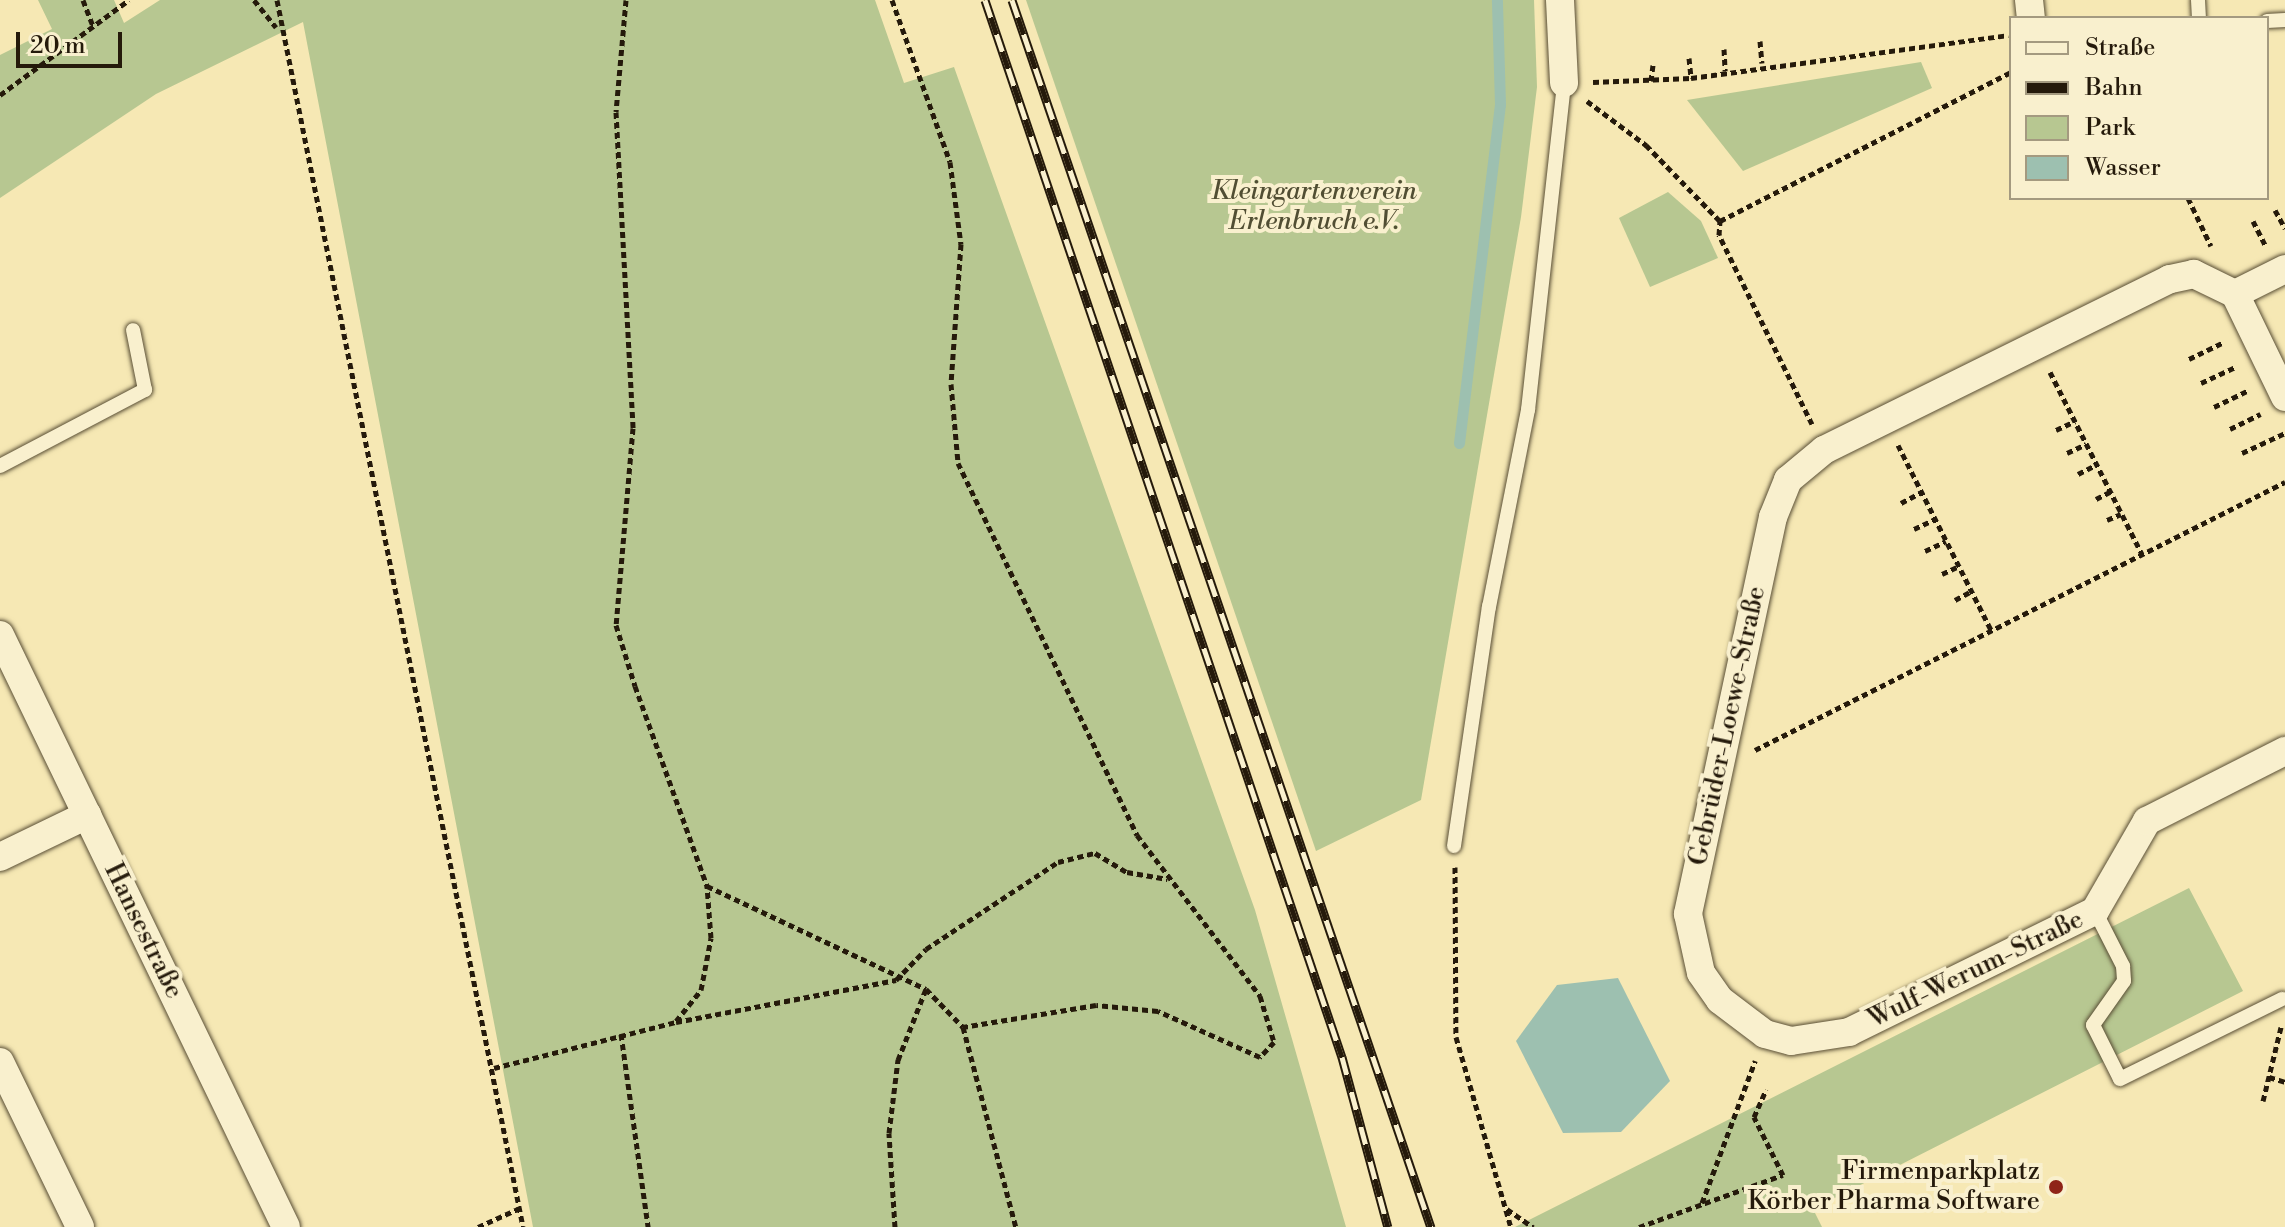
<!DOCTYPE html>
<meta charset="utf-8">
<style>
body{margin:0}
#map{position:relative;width:2285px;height:1227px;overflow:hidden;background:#f6e8b4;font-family:"Libre Bodoni",serif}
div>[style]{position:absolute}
.green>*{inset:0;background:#b7c791}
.water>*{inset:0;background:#9dc0b0}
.stream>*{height:11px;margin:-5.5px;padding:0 5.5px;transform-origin:5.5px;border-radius:5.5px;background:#9dc0b0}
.path>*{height:5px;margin-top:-2.5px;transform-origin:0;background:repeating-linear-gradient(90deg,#251a0b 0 6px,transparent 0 10px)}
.roads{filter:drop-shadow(0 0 2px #594e35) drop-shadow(0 0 2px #594e35)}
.lane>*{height:14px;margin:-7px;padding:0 7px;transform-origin:7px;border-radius:7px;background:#f9f0ce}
.street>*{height:28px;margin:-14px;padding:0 14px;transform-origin:14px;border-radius:14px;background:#f9f0ce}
.rail>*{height:9px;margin-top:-4.5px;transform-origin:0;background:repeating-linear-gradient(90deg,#f9f0ce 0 18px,#251a0b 0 36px);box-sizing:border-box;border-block:2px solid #251a0b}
.dots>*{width:22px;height:22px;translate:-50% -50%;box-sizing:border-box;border:4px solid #f9f0ce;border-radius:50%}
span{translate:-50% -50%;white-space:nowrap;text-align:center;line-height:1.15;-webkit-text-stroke:8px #f9f0ce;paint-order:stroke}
.park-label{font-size:26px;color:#514e33;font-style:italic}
.street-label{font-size:26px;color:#251a0b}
.poi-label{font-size:26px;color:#251a0b}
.right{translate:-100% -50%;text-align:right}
.legend{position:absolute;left:2009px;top:16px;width:260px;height:184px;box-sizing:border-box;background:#f9f0ce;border:2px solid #a49a80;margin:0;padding:10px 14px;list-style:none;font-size:24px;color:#251a0b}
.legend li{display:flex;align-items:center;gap:16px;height:40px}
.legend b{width:40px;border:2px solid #a49a80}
.scale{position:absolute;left:16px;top:32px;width:106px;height:36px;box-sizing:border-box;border:4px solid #251a0b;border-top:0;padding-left:10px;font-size:24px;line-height:28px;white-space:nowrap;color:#251a0b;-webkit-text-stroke:6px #f9f0ce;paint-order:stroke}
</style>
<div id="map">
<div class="green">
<div style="clip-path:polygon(38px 0,114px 0,124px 23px,160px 0,875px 0,904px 83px,954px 67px,1255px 910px,1346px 1227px,533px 1227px,303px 22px,156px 94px,0 198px,0 55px,52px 29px)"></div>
<div style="clip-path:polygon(1026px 0,1534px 0,1537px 87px,1521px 217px,1421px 800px,1316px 851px)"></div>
<div style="clip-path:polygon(1921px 62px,1932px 88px,1743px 171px,1687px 100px)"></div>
<div style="clip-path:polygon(1668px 192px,1701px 221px,1718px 258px,1650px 287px,1619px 218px)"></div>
<div style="clip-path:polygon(2189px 888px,2243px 991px,1813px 1209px,1822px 1227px,1515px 1227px)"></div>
</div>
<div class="water">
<div style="clip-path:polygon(1618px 978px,1670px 1081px,1621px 1132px,1563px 1133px,1516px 1041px,1557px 985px)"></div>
</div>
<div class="stream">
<div style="left:1459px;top:443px;width:341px;rotate:-83.1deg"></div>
<div style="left:1500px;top:104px;width:104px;rotate:-91.7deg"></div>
</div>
<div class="path">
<div style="left:83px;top:0;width:28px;rotate:69deg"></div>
<div style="left:254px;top:0;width:35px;rotate:51deg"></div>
<div style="left:277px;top:0;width:1251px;rotate:78.66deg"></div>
<div style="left:626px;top:0;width:112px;rotate:95.1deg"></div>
<div style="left:616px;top:112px;width:316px;rotate:86.9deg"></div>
<div style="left:633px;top:428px;width:198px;rotate:94.9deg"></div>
<div style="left:616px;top:625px;width:64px;rotate:72.7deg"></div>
<div style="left:635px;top:686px;width:213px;rotate:70.2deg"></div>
<div style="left:707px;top:886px;width:242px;rotate:25.2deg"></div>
<div style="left:926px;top:989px;width:53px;rotate:45.8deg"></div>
<div style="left:963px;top:1027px;width:207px;rotate:75.2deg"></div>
<div style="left:892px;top:0;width:172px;rotate:70.3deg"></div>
<div style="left:950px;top:162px;width:83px;rotate:82.4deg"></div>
<div style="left:961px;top:244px;width:140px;rotate:94.1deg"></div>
<div style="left:951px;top:384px;width:79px;rotate:84.9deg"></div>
<div style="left:958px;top:463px;width:413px;rotate:64.3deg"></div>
<div style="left:1137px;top:835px;width:203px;rotate:52.6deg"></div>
<div style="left:1260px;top:996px;width:48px;rotate:73.1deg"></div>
<div style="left:1274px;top:1042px;width:21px;rotate:133deg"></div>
<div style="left:1260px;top:1057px;width:112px;rotate:-155.7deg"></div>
<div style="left:1158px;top:1011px;width:62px;rotate:-174.5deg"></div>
<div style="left:1096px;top:1005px;width:135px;rotate:170.6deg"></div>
<div style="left:1760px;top:41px;width:22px;rotate:85deg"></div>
<div style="left:1724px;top:49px;width:22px;rotate:87deg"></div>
<div style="left:1689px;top:58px;width:20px;rotate:84deg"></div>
<div style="left:1651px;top:81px;width:16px;rotate:-83deg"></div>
<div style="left:1593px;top:82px;width:98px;rotate:-2.3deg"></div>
<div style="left:1691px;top:78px;width:320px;rotate:-7.7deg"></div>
<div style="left:0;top:95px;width:160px;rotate:-36.4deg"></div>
<div style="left:1587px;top:101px;width:74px;rotate:36.7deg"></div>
<div style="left:1646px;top:145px;width:106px;rotate:45.8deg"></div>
<div style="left:2188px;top:198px;width:53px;rotate:64.4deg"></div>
<div style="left:2275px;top:210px;width:21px;rotate:61deg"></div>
<div style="left:2253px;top:221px;width:27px;rotate:63deg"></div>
<div style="left:2189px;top:359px;width:39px;rotate:-26deg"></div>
<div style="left:2050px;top:372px;width:204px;rotate:63.2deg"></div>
<div style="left:2201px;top:383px;width:38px;rotate:-25deg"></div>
<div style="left:2214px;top:407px;width:39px;rotate:-26deg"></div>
<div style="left:1812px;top:424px;width:211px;rotate:-116.2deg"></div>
<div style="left:1719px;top:235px;width:14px;rotate:-86deg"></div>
<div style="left:1720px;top:221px;width:327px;rotate:-27.1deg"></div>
<div style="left:2230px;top:429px;width:34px;rotate:-26deg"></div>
<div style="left:2056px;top:430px;width:21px;rotate:-25deg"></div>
<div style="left:1898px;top:445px;width:207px;rotate:63.3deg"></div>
<div style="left:2067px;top:453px;width:21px;rotate:-25deg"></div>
<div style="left:2242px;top:453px;width:47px;rotate:-24.9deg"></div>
<div style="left:2078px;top:474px;width:20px;rotate:-27deg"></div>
<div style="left:2096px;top:499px;width:16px;rotate:-27deg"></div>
<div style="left:1901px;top:503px;width:24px;rotate:-28deg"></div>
<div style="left:2107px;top:520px;width:15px;rotate:-23deg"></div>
<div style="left:1914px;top:529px;width:23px;rotate:-25deg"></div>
<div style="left:1925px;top:551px;width:23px;rotate:-25deg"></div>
<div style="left:1942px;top:574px;width:19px;rotate:-25deg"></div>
<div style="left:1955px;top:600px;width:19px;rotate:-28deg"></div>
<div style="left:1755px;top:750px;width:594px;rotate:-26.82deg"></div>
<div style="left:1455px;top:867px;width:170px;rotate:89.7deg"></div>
<div style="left:1456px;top:1037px;width:198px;rotate:73.9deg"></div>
<div style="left:676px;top:1021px;width:40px;rotate:-51deg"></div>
<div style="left:701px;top:990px;width:53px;rotate:-79.1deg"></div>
<div style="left:711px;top:938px;width:52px;rotate:-94.4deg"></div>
<div style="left:621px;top:1034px;width:195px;rotate:82deg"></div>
<div style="left:494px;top:1068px;width:188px;rotate:-14.2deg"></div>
<div style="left:676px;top:1022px;width:224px;rotate:-10.8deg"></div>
<div style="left:896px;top:980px;width:43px;rotate:-45.9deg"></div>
<div style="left:926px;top:949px;width:158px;rotate:-33.4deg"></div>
<div style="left:1058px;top:862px;width:38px;rotate:-14deg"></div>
<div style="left:1095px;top:853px;width:37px;rotate:31deg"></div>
<div style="left:1127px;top:872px;width:41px;rotate:9.9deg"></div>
<div style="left:2269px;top:1077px;width:17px;rotate:17deg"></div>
<div style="left:2263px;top:1101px;width:76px;rotate:-76.3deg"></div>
<div style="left:1702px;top:1203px;width:152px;rotate:-69.5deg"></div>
<div style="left:1507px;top:1209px;width:32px;rotate:35deg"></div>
<div style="left:478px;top:1227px;width:46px;rotate:-24.3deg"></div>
<div style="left:895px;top:1227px;width:94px;rotate:-93.7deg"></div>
<div style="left:889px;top:1133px;width:74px;rotate:-83deg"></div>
<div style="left:898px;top:1060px;width:76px;rotate:-68.5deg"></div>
<div style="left:1639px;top:1227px;width:153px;rotate:-19.9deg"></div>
<div style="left:1783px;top:1175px;width:65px;rotate:-116.6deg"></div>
<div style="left:1754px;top:1117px;width:30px;rotate:-66deg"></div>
</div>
<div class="roads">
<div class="lane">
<div style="left:2198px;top:0;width:18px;rotate:87deg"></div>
<div style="left:2267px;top:21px;width:18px;rotate:-3deg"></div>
<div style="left:0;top:466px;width:164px;rotate:-27.7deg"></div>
<div style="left:145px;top:390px;width:61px;rotate:-101.3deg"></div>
<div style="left:1454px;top:846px;width:242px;rotate:-81.7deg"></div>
<div style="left:1489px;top:607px;width:201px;rotate:-78.8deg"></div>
<div style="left:1528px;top:410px;width:329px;rotate:-83.7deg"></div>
<div style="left:2095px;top:911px;width:62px;rotate:63deg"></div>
<div style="left:2123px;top:966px;width:15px;rotate:86deg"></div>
<div style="left:2124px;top:981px;width:54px;rotate:125.2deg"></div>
<div style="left:2093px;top:1025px;width:60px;rotate:63.4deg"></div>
<div style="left:2120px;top:1079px;width:181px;rotate:-26.3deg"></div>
</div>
<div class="street">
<div style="left:1560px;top:0;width:83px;rotate:87.2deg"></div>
<div style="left:2029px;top:0;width:18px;rotate:84deg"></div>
<div style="left:2235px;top:294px;width:56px;rotate:-26.6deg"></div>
<div style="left:2285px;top:397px;width:114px;rotate:-115.9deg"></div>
<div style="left:2235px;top:294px;width:46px;rotate:-154deg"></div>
<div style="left:2194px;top:274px;width:25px;rotate:168deg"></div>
<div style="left:2170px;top:279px;width:386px;rotate:153.7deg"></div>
<div style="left:1824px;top:450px;width:47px;rotate:140.2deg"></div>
<div style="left:1788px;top:480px;width:40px;rotate:112deg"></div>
<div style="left:1773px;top:517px;width:406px;rotate:102.1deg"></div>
<div style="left:1688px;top:914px;width:60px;rotate:77.6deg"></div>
<div style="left:1701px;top:973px;width:33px;rotate:55deg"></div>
<div style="left:1720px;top:1000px;width:56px;rotate:37.1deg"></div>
<div style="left:1765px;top:1034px;width:27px;rotate:15deg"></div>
<div style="left:1791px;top:1041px;width:59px;rotate:-8.8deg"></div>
<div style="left:1849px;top:1032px;width:274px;rotate:-26.2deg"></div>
<div style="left:2095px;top:911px;width:104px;rotate:-60deg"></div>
<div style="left:2147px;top:821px;width:155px;rotate:-26.9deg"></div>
<div style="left:0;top:635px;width:657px;rotate:64.21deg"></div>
<div style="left:0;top:857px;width:97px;rotate:-25.8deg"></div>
<div style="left:0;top:1062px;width:183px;rotate:64.1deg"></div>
</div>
</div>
<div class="rail">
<div style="left:985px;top:0;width:1116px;rotate:71.34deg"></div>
<div style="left:1342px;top:1057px;width:176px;rotate:74.9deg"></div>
<div style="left:1012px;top:0;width:1297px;rotate:71.15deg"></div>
</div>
<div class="dots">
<div style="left:2056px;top:1187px;background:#8f2418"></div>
</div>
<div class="park-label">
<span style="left:1314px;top:207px">Kleingartenverein<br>Erlenbruch e.V.</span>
</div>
<div class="street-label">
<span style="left:1728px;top:726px;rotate:-78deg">Gebrüder-Loewe-Straße</span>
<span style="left:143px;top:931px;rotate:64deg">Hansestraße</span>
<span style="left:1976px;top:970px;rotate:-26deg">Wulf-Werum-Straße</span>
</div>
<div class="poi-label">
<span class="right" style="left:2040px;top:1187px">Firmenparkplatz<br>Körber Pharma Software</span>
</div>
<ul class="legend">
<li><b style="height:10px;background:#f9f0ce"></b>Straße</li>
<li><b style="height:10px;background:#251a0b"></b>Bahn</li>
<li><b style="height:22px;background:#b7c791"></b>Park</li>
<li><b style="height:22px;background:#9dc0b0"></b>Wasser</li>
</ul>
<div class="scale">20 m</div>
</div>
